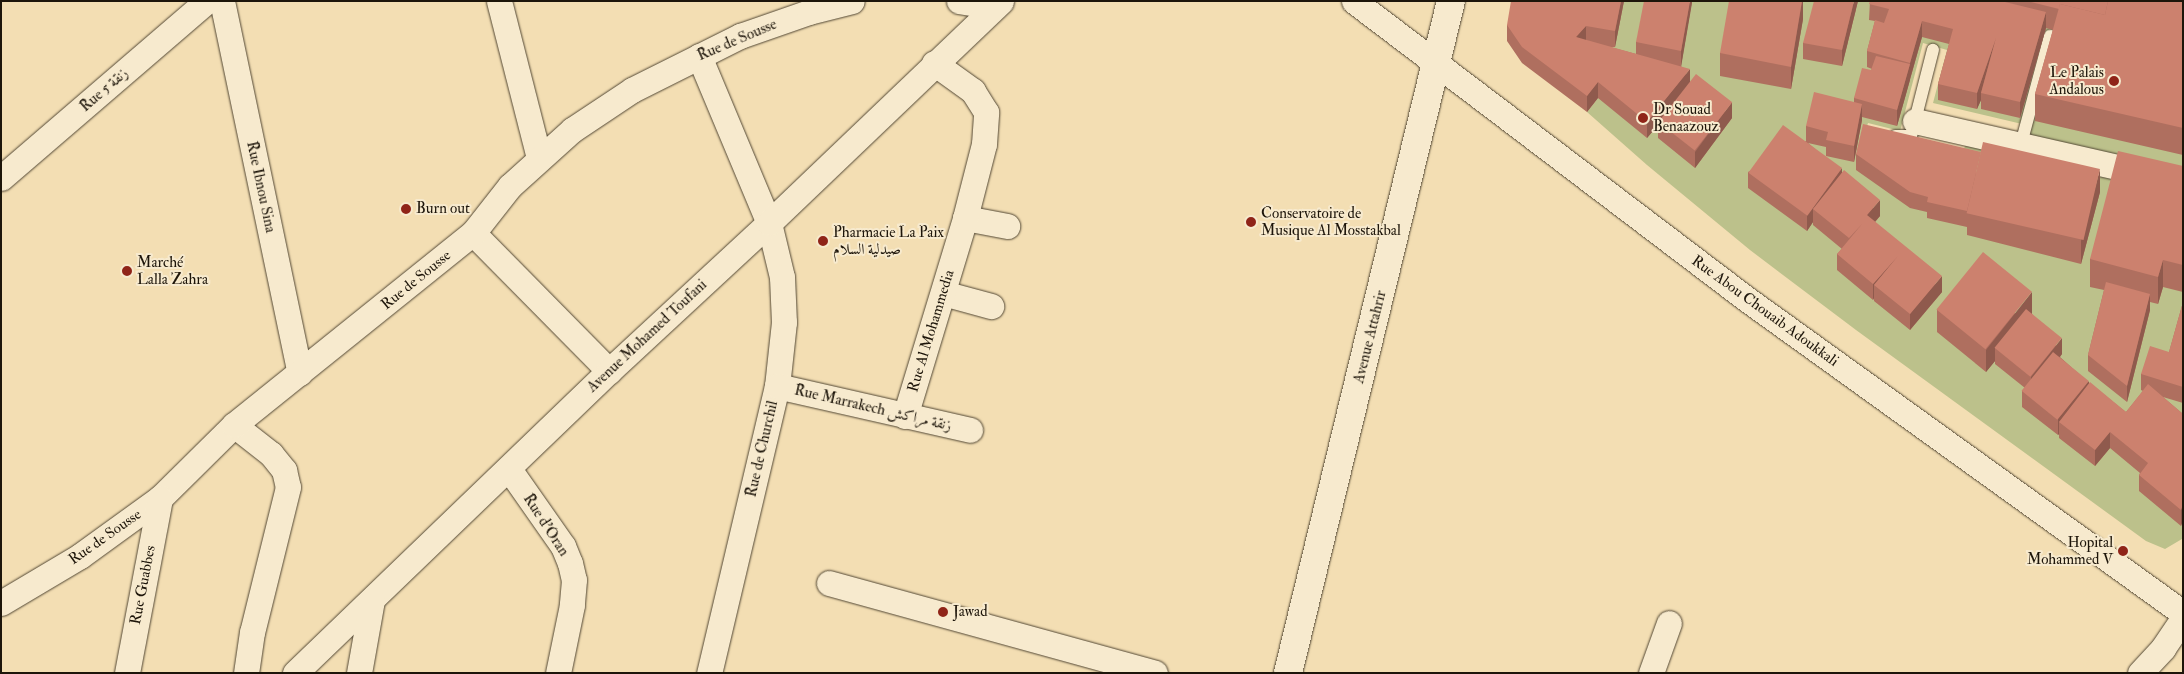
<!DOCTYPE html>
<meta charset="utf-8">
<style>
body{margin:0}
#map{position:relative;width:2184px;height:674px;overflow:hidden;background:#f3deb3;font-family:"IM FELL Double Pica",Amiri,serif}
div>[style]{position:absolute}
.green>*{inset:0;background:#bcc18b}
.roads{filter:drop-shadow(0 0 1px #524734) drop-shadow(0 0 1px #524734)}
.service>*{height:12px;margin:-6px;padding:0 6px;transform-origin:6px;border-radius:6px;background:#f7eace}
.minor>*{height:25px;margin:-12.5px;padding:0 12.5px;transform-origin:12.5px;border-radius:12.5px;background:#f7eace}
.tertiary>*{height:28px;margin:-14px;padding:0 14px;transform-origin:14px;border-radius:14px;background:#f7eace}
.wall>*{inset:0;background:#af6f5f}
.shaded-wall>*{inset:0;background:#8f5a4d}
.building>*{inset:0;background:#cc816e;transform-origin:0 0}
.dots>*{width:14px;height:14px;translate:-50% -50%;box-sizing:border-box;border:2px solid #f7eace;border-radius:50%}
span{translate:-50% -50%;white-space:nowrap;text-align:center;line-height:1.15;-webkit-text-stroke:4px #f7eace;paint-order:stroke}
.street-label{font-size:15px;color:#1d150a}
.poi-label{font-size:15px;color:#1d150a}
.right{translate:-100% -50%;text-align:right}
.left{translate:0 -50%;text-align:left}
.frame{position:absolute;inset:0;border:2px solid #1d150a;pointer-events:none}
</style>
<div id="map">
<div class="green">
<div style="clip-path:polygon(1561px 1px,2183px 1px,2183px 173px,2027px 136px,2022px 124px,1933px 103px,1947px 50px,1923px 43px,1900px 131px,1868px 123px,1864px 137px,1962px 160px,1966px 140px,2183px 189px,2182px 539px,2165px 549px,2146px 541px,1856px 330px,1750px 250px,1647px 165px,1587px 112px,1598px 98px)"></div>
</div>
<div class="roads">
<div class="service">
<div style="left:1895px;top:136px;width:16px"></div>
<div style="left:1911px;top:136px;width:89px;rotate:-75.7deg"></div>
<div style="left:2021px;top:144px;width:112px;rotate:-75deg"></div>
</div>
<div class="minor">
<div style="left:222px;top:1px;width:380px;rotate:78.2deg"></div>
<div style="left:499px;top:1px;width:162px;rotate:75.7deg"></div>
<div style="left:959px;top:1px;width:36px;rotate:9deg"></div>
<div style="left:1354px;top:1px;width:495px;rotate:37.2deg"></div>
<div style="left:1748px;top:300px;width:536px;rotate:35.74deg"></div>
<div style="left:699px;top:56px;width:181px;rotate:67.3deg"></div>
<div style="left:769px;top:223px;width:56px;rotate:76.5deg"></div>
<div style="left:782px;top:277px;width:45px;rotate:87.5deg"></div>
<div style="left:784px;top:322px;width:64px;rotate:96.2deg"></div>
<div style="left:777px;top:386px;width:295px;rotate:103.3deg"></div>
<div style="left:1915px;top:121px;width:275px;rotate:12.8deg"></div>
<div style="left:1px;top:178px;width:272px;rotate:-40.7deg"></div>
<div style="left:965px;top:218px;width:43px;rotate:10.8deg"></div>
<div style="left:473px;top:233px;width:194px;rotate:45.4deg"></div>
<div style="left:943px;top:293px;width:50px;rotate:15.2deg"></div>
<div style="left:777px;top:386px;width:198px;rotate:12.8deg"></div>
<div style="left:905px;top:416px;width:207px;rotate:-73.1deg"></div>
<div style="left:965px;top:218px;width:76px;rotate:-75.6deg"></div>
<div style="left:984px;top:144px;width:32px;rotate:-86deg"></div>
<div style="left:986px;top:112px;width:25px;rotate:-122deg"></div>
<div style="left:973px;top:91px;width:48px;rotate:-144.3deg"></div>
<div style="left:234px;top:425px;width:47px;rotate:38.1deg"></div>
<div style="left:271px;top:454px;width:21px;rotate:51deg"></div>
<div style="left:284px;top:470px;width:17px;rotate:77deg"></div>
<div style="left:288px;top:487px;width:149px;rotate:103.9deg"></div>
<div style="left:252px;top:632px;width:41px;rotate:98.3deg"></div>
<div style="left:509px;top:469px;width:94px;rotate:55deg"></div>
<div style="left:563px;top:546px;width:18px;rotate:68deg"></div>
<div style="left:570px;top:563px;width:17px;rotate:77deg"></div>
<div style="left:574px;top:580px;width:25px;rotate:95deg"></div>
<div style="left:572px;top:605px;width:69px;rotate:101.6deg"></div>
<div style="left:829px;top:583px;width:338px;rotate:15.4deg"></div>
<div style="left:1px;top:603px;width:92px;rotate:-30.7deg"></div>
<div style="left:80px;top:556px;width:99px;rotate:-35.9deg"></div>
<div style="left:160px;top:498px;width:104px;rotate:-44.6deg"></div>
<div style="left:234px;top:425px;width:307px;rotate:-38.8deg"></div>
<div style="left:473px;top:233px;width:60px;rotate:-51.8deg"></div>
<div style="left:510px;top:186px;width:84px;rotate:-42.1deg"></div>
<div style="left:572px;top:130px;width:72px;rotate:-33.7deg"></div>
<div style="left:632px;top:90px;width:121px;rotate:-26.6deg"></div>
<div style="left:740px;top:36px;width:73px;rotate:-19.2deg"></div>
<div style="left:809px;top:12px;width:44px;rotate:-14.3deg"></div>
<div style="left:127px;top:673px;width:178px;rotate:-79.3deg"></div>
<div style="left:295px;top:673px;width:436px;rotate:-43.9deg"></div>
<div style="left:609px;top:371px;width:218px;rotate:-42.8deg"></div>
<div style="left:769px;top:223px;width:321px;rotate:-43.7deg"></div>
<div style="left:359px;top:673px;width:74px;rotate:-79.9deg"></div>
<div style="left:1651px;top:673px;width:53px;rotate:-70.2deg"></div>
<div style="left:2140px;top:673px;width:34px;rotate:-47deg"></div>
<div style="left:2163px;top:648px;width:36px;rotate:-56deg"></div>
</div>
<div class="tertiary">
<div style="left:1288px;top:673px;width:691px;rotate:-76.37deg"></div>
</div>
</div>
<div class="wall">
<div style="clip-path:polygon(1624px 1px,1615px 47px,1610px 47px,1636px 54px,1636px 42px,1692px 1px,1681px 66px,1690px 82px,1732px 118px,1695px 168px,1658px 138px,1658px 125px,1647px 138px,1598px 98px,1587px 112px,1522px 63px,1507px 41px,1507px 25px)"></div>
<div style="clip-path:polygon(1803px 1px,1803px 19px,1791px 89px,1720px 76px,1720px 53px)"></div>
<div style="clip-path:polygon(1858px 1px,1842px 66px,1803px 59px,1803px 43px)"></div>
<div style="clip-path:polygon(1870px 1px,2183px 1px,2183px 155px,2035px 121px,2035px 94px,2053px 30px,2046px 28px,2020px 118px,1981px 109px,1981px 100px,1977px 109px,1938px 100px,1938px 84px,1949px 44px,1922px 37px,1897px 126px,1862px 117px,1862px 120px,1854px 162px,1826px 156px,1826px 147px,1808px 143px,1842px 172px,1880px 216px,1875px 222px,1942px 292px,1910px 330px,1874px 301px,1874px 298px,1873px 300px,1837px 270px,1837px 254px,1842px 249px,1813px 225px,1813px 222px,1807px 231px,1748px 188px,1748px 172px,1806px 141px,1806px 126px,1854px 102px,1854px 98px,1872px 69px,1867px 67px,1867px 51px,1875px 21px,1869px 20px)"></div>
<div style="clip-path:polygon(1856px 154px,2100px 192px,2081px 264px,1967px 235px,1967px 227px,1927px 218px,1927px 212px,1910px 208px,1856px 170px)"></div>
<div style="clip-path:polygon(2183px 166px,2183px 292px,2163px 287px,2158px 304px,2150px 302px,2150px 310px,2127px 402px,2088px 371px,2088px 355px,2104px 290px,2090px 287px,2090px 259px)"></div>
<div style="clip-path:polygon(2183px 302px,2183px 403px,2163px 397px,2183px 414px,2183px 520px,2181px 526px,2139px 491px,2139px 475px,2140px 473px,2110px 448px,2095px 466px,2059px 438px,2059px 434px,2058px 435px,2022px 407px,2022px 391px,2025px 388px,1995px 364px,1995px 361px,1986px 372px,1937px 332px,1937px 310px,2032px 314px,2062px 354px,2060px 357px,2089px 383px,2126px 412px,2143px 391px,2141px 390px,2141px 374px,2169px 352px)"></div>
</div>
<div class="shaded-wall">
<div style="clip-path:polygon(1621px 1px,1624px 1px,1615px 47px,1615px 31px)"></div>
<div style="clip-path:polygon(1690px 1px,1692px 1px,1692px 3px,1681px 67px,1681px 51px)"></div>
<div style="clip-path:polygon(1802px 1px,1803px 1px,1803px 19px,1791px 89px,1791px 67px)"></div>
<div style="clip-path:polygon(1854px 1px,1858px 1px,1842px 66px,1842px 50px)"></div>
<div style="clip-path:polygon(2046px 12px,2046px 28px,2020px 118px,2020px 102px)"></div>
<div style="clip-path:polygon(1922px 21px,1922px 37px,1910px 79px,1910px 63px)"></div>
<div style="clip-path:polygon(1586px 26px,1586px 42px,1576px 37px)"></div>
<div style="clip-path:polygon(1996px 38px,1981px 93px,1981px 100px,1977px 109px,1977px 93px)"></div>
<div style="clip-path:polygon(1910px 64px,1910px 80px,1897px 126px,1897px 110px)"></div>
<div style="clip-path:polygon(1690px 69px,1690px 85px,1658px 122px,1658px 125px,1647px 138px,1647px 122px)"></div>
<div style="clip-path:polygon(1598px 82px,1598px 98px,1587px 112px,1587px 96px)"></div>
<div style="clip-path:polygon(1732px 102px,1732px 118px,1695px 168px,1695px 152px)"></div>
<div style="clip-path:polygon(1862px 104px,1862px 120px,1854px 162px,1854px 146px)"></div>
<div style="clip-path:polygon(1842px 168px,1842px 184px,1813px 209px,1813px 222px,1807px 231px,1807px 215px)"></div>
<div style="clip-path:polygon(2100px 169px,2100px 192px,2081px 264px,2081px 241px)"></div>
<div style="clip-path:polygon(1880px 200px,1880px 216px,1867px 231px,1867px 215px)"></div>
<div style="clip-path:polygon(1898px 256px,1874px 285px,1874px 298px,1873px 300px,1873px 284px)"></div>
<div style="clip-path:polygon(2163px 260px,2163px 287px,2158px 304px,2158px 277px)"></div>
<div style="clip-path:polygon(1942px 276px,1942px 292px,1910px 330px,1910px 314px)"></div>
<div style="clip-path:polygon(2032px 292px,2032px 315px,1995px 348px,1995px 361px,1986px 372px,1986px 350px)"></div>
<div style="clip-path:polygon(2150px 294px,2150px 310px,2127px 402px,2127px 386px)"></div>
<div style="clip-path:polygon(2062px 338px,2062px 354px,2031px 393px,2031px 377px)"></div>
<div style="clip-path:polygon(2089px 381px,2089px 397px,2059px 422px,2059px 434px,2058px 435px,2058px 419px)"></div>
<div style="clip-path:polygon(2110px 432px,2110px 448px,2095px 466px,2095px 450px)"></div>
<div style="clip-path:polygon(2183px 504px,2183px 520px,2181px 526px,2181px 510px)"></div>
</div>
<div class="building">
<div style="clip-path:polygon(1511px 1px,1621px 1px,1615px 31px,1586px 26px,1576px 37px,1690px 69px,1647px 122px,1598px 82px,1587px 96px,1522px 47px,1507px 25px)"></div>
<div style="clip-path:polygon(1644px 1px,1690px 1px,1681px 51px,1636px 42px)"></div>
<div style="clip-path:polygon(1729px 1px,1802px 1px,1791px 67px,1720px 53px)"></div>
<div style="clip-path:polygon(1814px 1px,1854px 1px,1842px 50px,1803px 43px)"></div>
<div style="clip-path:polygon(1870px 1px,2001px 1px,2046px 12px,2020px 102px,1981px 93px,1996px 38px,1977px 93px,1938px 84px,1953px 29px,1922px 21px,1910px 63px,1867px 51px,1875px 20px,1884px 23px,1889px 9px,1869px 4px)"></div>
<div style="clip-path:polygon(2027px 1px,2108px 1px,2105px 15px,2060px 4px,2059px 9px)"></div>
<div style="clip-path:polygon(2108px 1px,2183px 1px,2183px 128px,2035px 94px,2060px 4px,2105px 15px)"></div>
<div style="clip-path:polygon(1876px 56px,1910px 64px,1897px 110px,1854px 98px,1862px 68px,1871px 70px)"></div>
<div style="left:1696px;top:74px;width:46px;height:61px;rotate:38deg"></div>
<div style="clip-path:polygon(1814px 92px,1862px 104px,1854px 146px,1826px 140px,1828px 132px,1806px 126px)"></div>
<div style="clip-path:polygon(1863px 124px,1981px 152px,1967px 211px,1927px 202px,1928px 197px,1910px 192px,1856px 154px)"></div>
<div style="left:1783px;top:125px;width:73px;height:59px;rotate:36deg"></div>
<div style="left:1983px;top:142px;width:120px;height:73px;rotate:13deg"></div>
<div style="clip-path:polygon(2118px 151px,2183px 166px,2183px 265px,2163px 260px,2158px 277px,2090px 259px)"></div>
<div style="clip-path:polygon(1844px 170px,1880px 200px,1867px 215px,1942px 276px,1910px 314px,1874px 285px,1898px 256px,1873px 284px,1837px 254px,1862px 224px,1849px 238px,1813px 209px)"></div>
<div style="left:1983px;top:252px;width:63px;height:74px;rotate:39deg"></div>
<div style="clip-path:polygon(2106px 282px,2150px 294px,2127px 386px,2088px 355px)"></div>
<div style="clip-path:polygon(2183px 302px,2183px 387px,2141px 374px,2150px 346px,2169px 352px)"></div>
<div style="left:2026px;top:309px;width:46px;height:50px;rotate:39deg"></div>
<div style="left:2053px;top:352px;width:46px;height:50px;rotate:39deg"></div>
<div style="clip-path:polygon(2090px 382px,2126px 412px,2148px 384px,2183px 414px,2183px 504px,2181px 510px,2139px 475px,2148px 463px,2110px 432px,2095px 450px,2059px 422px)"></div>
</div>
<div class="dots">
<div style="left:2114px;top:81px;background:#8f2418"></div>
<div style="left:1643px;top:118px;background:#8f2418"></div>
<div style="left:406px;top:209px;background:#8f2418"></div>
<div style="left:1251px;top:222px;background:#8f2418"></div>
<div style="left:823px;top:241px;background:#8f2418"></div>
<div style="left:127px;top:271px;background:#8f2418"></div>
<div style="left:2123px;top:551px;background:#8f2418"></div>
<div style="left:943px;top:612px;background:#8f2418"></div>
</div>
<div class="street-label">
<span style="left:737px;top:40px;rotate:-23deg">Rue de Sousse</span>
<span style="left:104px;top:90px;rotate:-41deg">Rue 5 زنقة</span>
<span style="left:261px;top:187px;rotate:78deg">Rue Ibnou Sina</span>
<span style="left:416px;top:280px;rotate:-39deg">Rue de Sousse</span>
<span style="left:1765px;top:311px;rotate:36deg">Rue Abou Chouaib Adoukkali</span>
<span style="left:931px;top:331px;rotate:-73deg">Rue Al Mohammedia</span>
<span style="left:647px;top:336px;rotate:-43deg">Avenue Mohamed Toufani</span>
<span style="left:1370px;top:337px;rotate:-76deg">Avenue Attahrir</span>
<span style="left:873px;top:408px;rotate:13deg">Rue Marrakech زنقة مراكش</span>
<span style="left:762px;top:449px;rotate:-77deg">Rue de Churchil</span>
<span style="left:546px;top:525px;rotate:57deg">Rue d'Oran</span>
<span style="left:105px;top:537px;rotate:-35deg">Rue de Sousse</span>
<span style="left:143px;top:585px;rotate:-79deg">Rue Guabbes</span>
</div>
<div class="poi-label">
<span class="right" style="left:2104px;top:81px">Le Palais<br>Andalous</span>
<span class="left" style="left:1653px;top:118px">Dr Souad<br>Benaazouz</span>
<span class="left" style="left:416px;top:209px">Burn out</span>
<span class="left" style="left:1261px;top:222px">Conservatoire de<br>Musique Al Mosstakbal</span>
<span class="left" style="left:833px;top:241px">Pharmacie La Paix<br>صيدلية السلام</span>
<span class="left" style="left:137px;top:271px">Marché<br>Lalla Zahra</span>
<span class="right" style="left:2113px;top:551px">Hopital<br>Mohammed V</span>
<span class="left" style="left:953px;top:612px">Jawad</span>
</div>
<div class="frame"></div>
</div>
